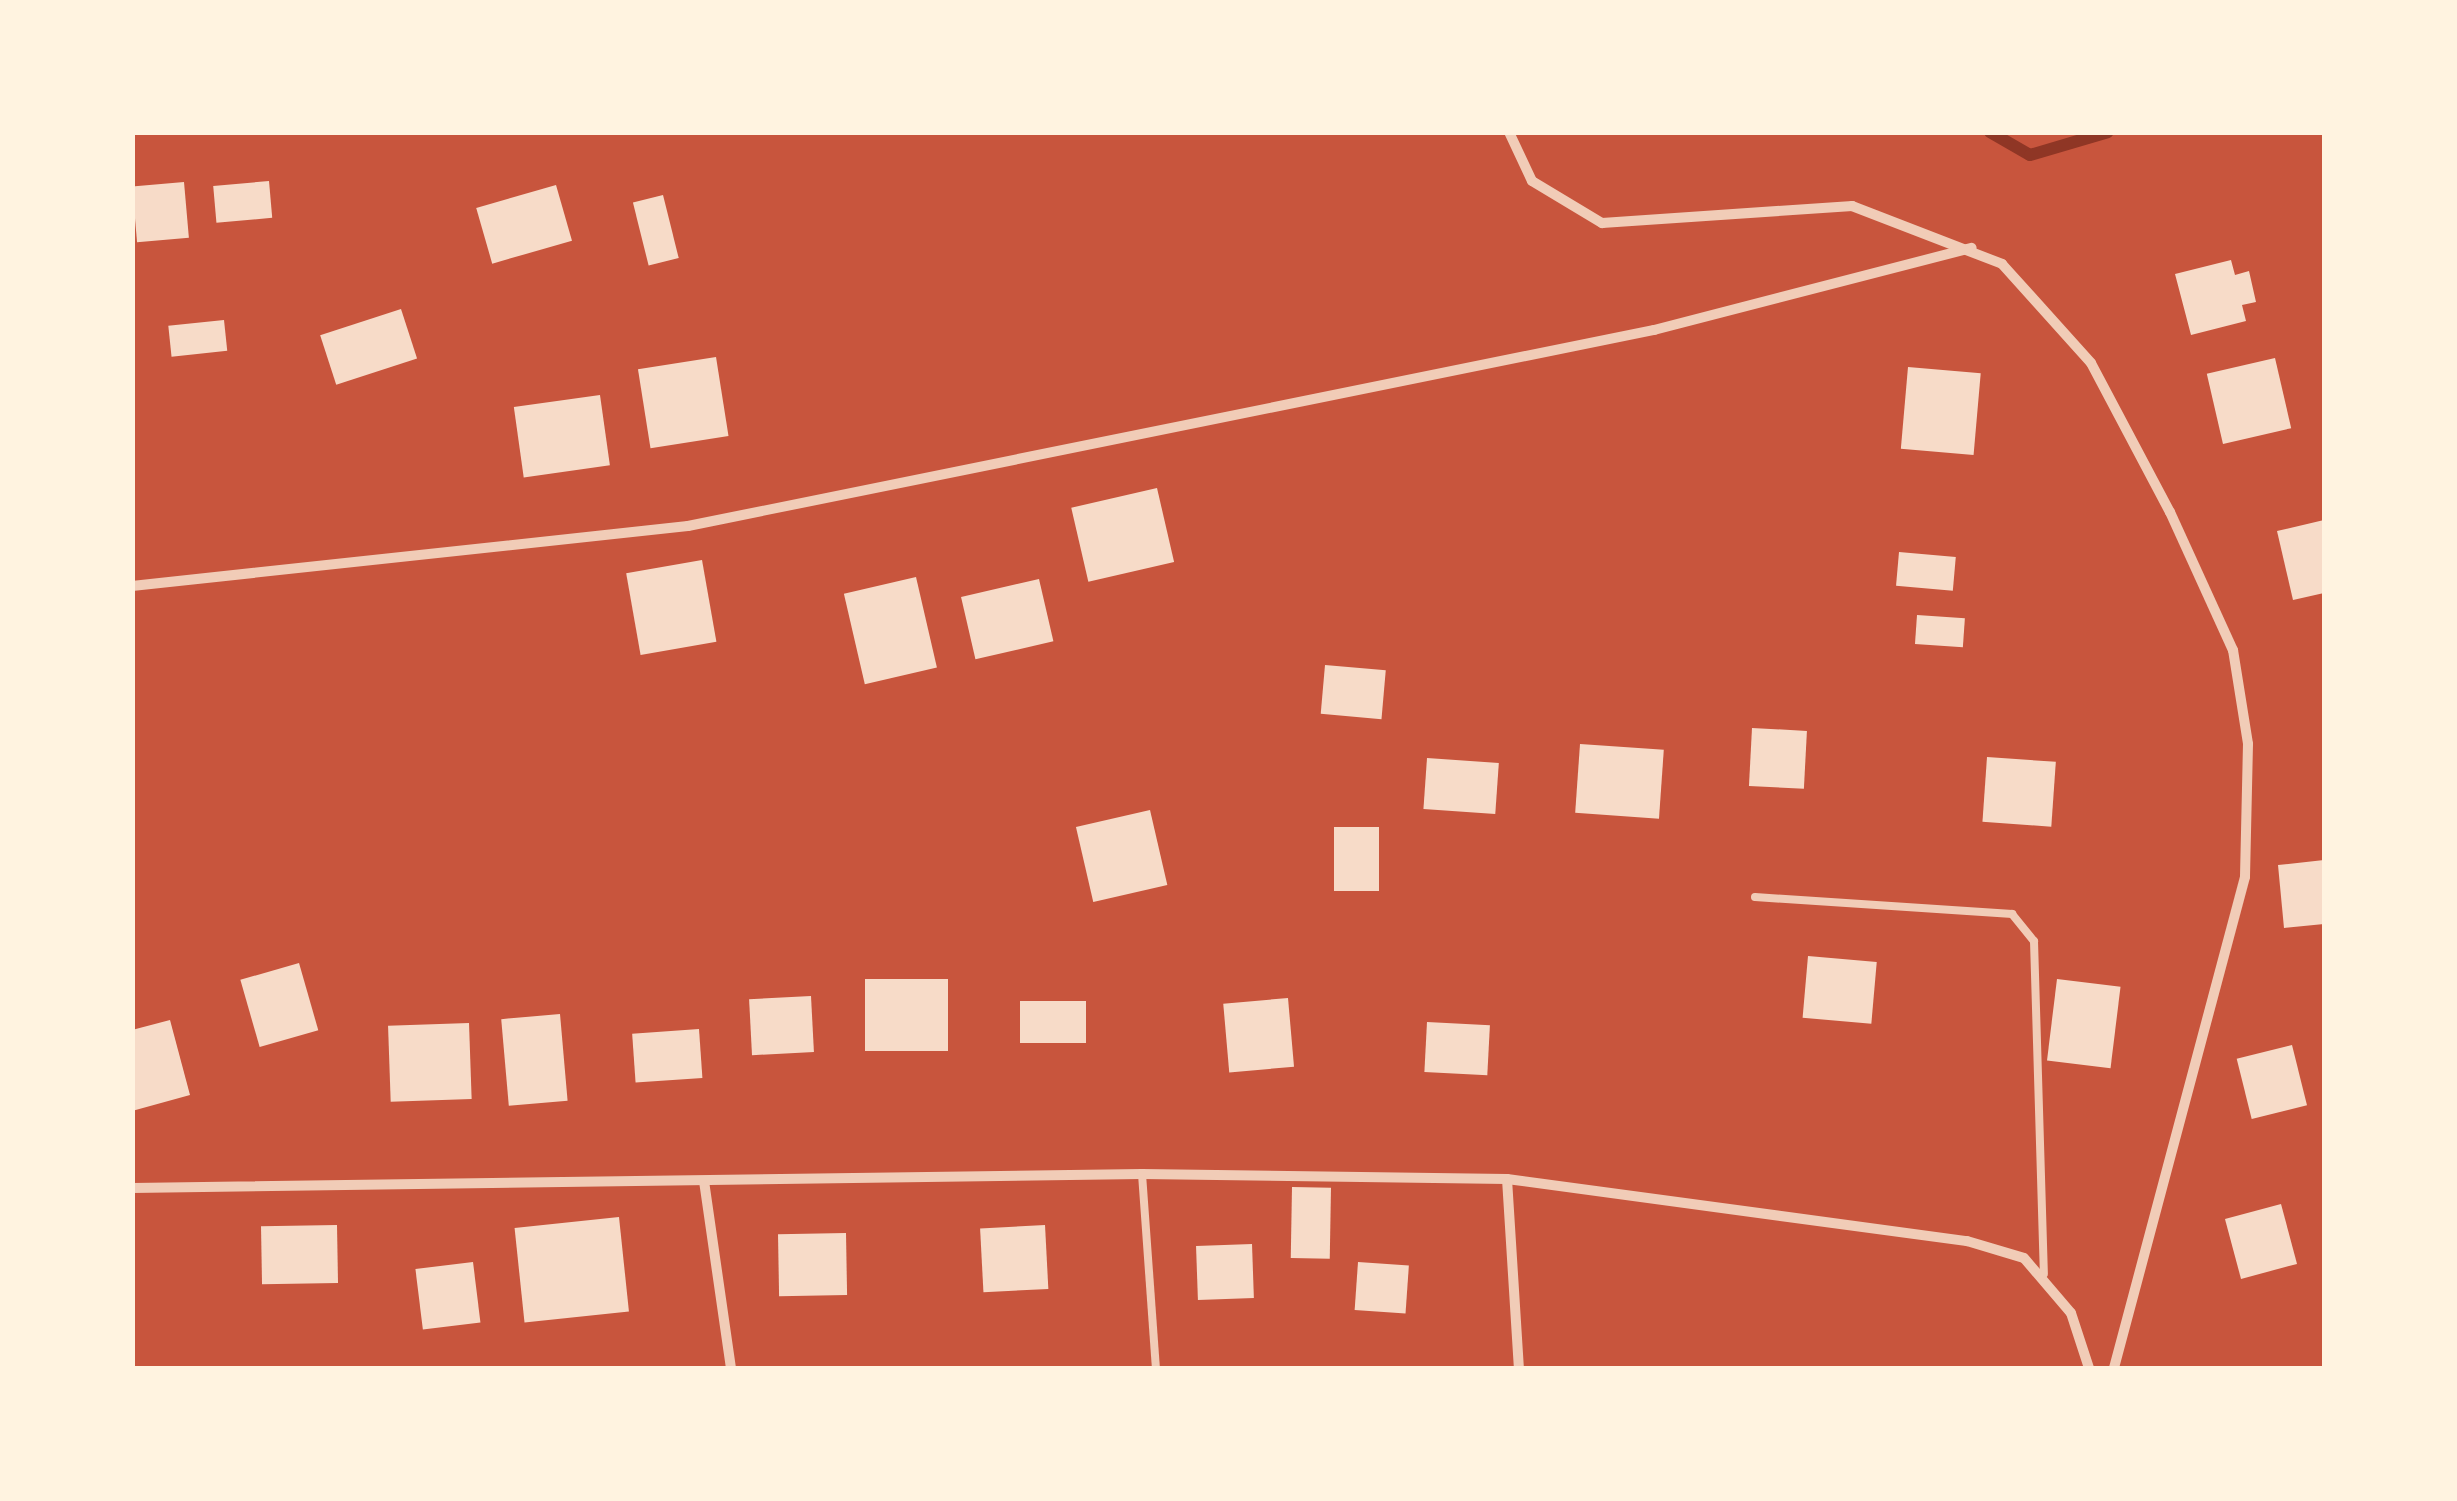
<!DOCTYPE html>
<style>
body{margin:0}
#map{position:relative;width:2457px;height:1501px;overflow:hidden;background:#c8553d;font-family:Overpass,sans-serif}
div>[style]{position:absolute}
.stream>*{height:12px;margin:-6px;padding:0 6px;transform-origin:6px;border-radius:6px;background:#8f3625}
.building>*{inset:0;background:#f7dbc8;transform-origin:0 0}
.service>*{height:8px;margin:-4px;padding:0 4px;transform-origin:4px;border-radius:4px;background:#f1ccb7}
.minor>*{height:10px;margin:-5px;padding:0 5px;transform-origin:5px;border-radius:5px;background:#f1ccb7}
span{translate:-50% -50%;white-space:nowrap;text-align:center;line-height:1.15;-webkit-text-stroke:8px #fff3e0;paint-order:stroke}
.frame{position:absolute;inset:0;border:135px solid #fff3e0;pointer-events:none}
</style>
<div id="map">
<div class="stream">
<div style="left:1990px;top:132px;width:46px;rotate:29.9deg"></div>
<div style="left:2030px;top:155px;width:81px;rotate:-16.4deg"></div>
</div>
<div class="building">
<div style="left:269px;top:181px;width:37px;height:56px;rotate:85deg"></div>
<div style="left:184px;top:182px;width:56px;height:52px;rotate:85deg"></div>
<div style="left:556px;top:185px;width:58px;height:83px;rotate:74deg"></div>
<div style="left:663px;top:195px;width:65px;height:31px;rotate:76deg"></div>
<div style="clip-path:polygon(2231px 260px,2235px 275px,2249px 271px,2256px 302px,2242px 305px,2246px 321px,2191px 335px,2175px 274px)"></div>
<div style="left:401px;top:309px;width:52px;height:85px;rotate:72deg"></div>
<div style="left:224px;top:320px;width:31px;height:56px;rotate:84deg"></div>
<div style="left:716px;top:357px;width:80px;height:79px;rotate:81deg"></div>
<div style="left:2275px;top:358px;width:72px;height:70px;rotate:77deg"></div>
<div style="left:1908px;top:367px;width:73px;height:82px;rotate:5deg"></div>
<div style="left:600px;top:395px;width:71px;height:87px;rotate:82deg"></div>
<div style="left:1157px;top:488px;width:76px;height:88px;rotate:77deg"></div>
<div style="clip-path:polygon(2324px 520px,2324px 593px,2293px 600px,2277px 531px)"></div>
<div style="left:1899px;top:552px;width:57px;height:34px;rotate:5deg"></div>
<div style="left:702px;top:560px;width:83px;height:77px;rotate:80deg"></div>
<div style="left:916px;top:577px;width:93px;height:74px;rotate:77deg"></div>
<div style="left:1039px;top:579px;width:64px;height:80px;rotate:77deg"></div>
<div style="left:1917px;top:615px;width:48px;height:29px;rotate:4deg"></div>
<div style="left:1325px;top:665px;width:61px;height:49px;rotate:5deg"></div>
<div style="left:1752px;top:728px;width:55px;height:58px;rotate:3deg"></div>
<div style="left:1580px;top:744px;width:84px;height:69px;rotate:4deg"></div>
<div style="left:1987px;top:757px;width:69px;height:65px;rotate:4deg"></div>
<div style="left:1427px;top:758px;width:72px;height:51px;rotate:4deg"></div>
<div style="left:1150px;top:810px;width:77px;height:76px;rotate:77deg"></div>
<div style="left:1334px;top:827px;width:45px;height:64px"></div>
<div style="clip-path:polygon(2324px 860px,2324px 924px,2284px 928px,2278px 865px)"></div>
<div style="left:1808px;top:956px;width:69px;height:62px;rotate:5deg"></div>
<div style="left:299px;top:963px;width:70px;height:61px;rotate:74deg"></div>
<div style="left:865px;top:979px;width:83px;height:72px"></div>
<div style="left:2057px;top:979px;width:64px;height:82px;rotate:7deg"></div>
<div style="left:811px;top:996px;width:56px;height:62px;rotate:87deg"></div>
<div style="left:1288px;top:998px;width:69px;height:65px;rotate:85deg"></div>
<div style="left:1020px;top:1001px;width:66px;height:42px"></div>
<div style="left:560px;top:1014px;width:87px;height:59px;rotate:85deg"></div>
<div style="clip-path:polygon(170px 1020px,190px 1095px,132px 1111px,132px 1030px)"></div>
<div style="left:1427px;top:1022px;width:63px;height:50px;rotate:3deg"></div>
<div style="left:469px;top:1023px;width:76px;height:81px;rotate:88deg"></div>
<div style="left:699px;top:1029px;width:49px;height:67px;rotate:86deg"></div>
<div style="left:2292px;top:1045px;width:62px;height:57px;rotate:76deg"></div>
<div style="left:1292px;top:1187px;width:39px;height:71px;rotate:1deg"></div>
<div style="left:2281px;top:1204px;width:62px;height:58px;rotate:75deg"></div>
<div style="left:619px;top:1217px;width:95px;height:105px;rotate:84deg"></div>
<div style="left:337px;top:1225px;width:58px;height:76px;rotate:89deg"></div>
<div style="left:1045px;top:1225px;width:64px;height:65px;rotate:87deg"></div>
<div style="left:846px;top:1233px;width:62px;height:68px;rotate:89deg"></div>
<div style="left:1252px;top:1244px;width:54px;height:56px;rotate:88deg"></div>
<div style="left:473px;top:1262px;width:61px;height:58px;rotate:83deg"></div>
<div style="left:1358px;top:1262px;width:51px;height:48px;rotate:4deg"></div>
</div>
<div class="service">
<div style="left:1755px;top:897px;width:258px;rotate:3.8deg"></div>
<div style="left:2012px;top:914px;width:35px;rotate:51deg"></div>
<div style="left:2034px;top:941px;width:333px;rotate:88.3deg"></div>
<div style="left:1142px;top:1174px;width:195px;rotate:85.9deg"></div>
</div>
<div class="minor">
<div style="left:1509px;top:132px;width:54px;rotate:64.9deg"></div>
<div style="left:1532px;top:181px;width:82px;rotate:31deg"></div>
<div style="left:1602px;top:223px;width:251px;rotate:-3.9deg"></div>
<div style="left:1852px;top:206px;width:161px;rotate:21.1deg"></div>
<div style="left:2002px;top:264px;width:133px;rotate:48deg"></div>
<div style="left:2091px;top:363px;width:169px;rotate:62.1deg"></div>
<div style="left:2170px;top:512px;width:152px;rotate:65.5deg"></div>
<div style="left:2233px;top:650px;width:95px;rotate:80.9deg"></div>
<div style="left:2248px;top:744px;width:133px;rotate:91.3deg"></div>
<div style="left:2245px;top:877px;width:508px;rotate:104.94deg"></div>
<div style="left:132px;top:586px;width:559px;rotate:-6.16deg"></div>
<div style="left:688px;top:526px;width:986px;rotate:-11.47deg"></div>
<div style="left:1654px;top:330px;width:328px;rotate:-14.5deg"></div>
<div style="left:1507px;top:1179px;width:189px;rotate:86.4deg"></div>
<div style="left:704px;top:1181px;width:189px;rotate:81.8deg"></div>
<div style="left:132px;top:1188px;width:1010px;rotate:-0.79deg"></div>
<div style="left:1142px;top:1174px;width:365px;rotate:0.8deg"></div>
<div style="left:1507px;top:1179px;width:464px;rotate:7.7deg"></div>
<div style="left:1967px;top:1241px;width:59px;rotate:16.6deg"></div>
<div style="left:2024px;top:1258px;width:72px;rotate:49.5deg"></div>
<div style="left:2071px;top:1313px;width:58px;rotate:71.9deg"></div>
</div>
<div class="frame"></div>
</div>
